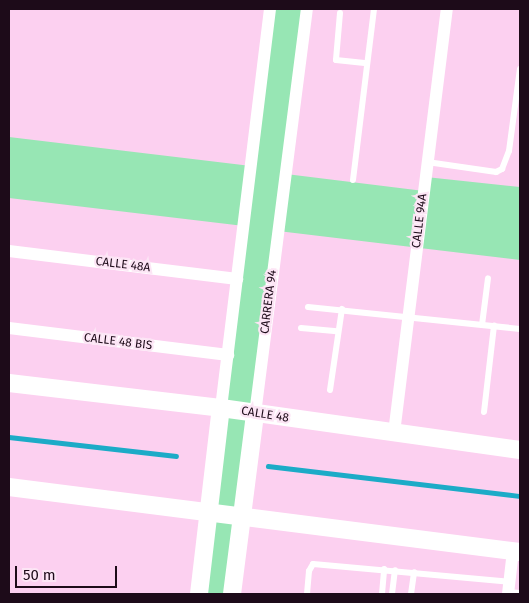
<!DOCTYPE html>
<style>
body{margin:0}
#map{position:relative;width:529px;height:603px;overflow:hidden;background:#fcd0f0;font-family:"Fira Sans",sans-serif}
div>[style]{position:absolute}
.green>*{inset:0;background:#97e6b4}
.stream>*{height:4.5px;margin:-2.25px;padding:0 2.25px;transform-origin:2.25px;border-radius:2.25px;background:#1cabc7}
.lane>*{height:6px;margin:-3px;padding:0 3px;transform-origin:3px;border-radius:3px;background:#fff}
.street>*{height:12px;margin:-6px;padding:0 6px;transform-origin:6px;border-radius:6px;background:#fff}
.secondary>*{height:18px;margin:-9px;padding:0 9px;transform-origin:9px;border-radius:9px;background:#fff}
span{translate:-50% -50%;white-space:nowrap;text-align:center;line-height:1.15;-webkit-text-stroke:4.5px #fce5f5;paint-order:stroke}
.street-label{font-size:12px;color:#1d0b19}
.frame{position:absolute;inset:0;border:10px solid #1d0b19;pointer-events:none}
.scale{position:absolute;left:15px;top:566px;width:102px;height:22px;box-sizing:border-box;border:2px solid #1d0b19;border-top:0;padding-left:6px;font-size:15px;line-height:18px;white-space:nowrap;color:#1d0b19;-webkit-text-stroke:4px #fce5f5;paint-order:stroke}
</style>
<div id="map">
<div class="green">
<div style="clip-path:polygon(270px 9px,307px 9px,286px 174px,424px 191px,426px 177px,520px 187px,520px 260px,278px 231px,232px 594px,199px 594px,244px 226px,9px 198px,9px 137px,251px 166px)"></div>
</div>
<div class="stream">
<div style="left:9px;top:437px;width:168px;rotate:6.5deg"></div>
<div style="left:268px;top:466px;width:254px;rotate:6.8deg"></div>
</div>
<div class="lane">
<div style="left:340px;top:13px;width:47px;rotate:94.9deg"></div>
<div style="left:336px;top:60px;width:31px;rotate:6deg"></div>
<div style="left:427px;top:162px;width:70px;rotate:8.2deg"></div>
<div style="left:496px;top:172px;width:7px;rotate:-27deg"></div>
<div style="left:502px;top:169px;width:19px;rotate:-69deg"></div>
<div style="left:509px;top:151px;width:83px;rotate:-82.4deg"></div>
<div style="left:353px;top:180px;width:172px;rotate:-83deg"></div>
<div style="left:308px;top:307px;width:213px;rotate:5.9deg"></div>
<div style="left:482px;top:325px;width:47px;rotate:-82.7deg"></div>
<div style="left:301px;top:328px;width:36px;rotate:5deg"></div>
<div style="left:330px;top:390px;width:82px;rotate:-81.6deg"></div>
<div style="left:484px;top:412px;width:87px;rotate:-83.4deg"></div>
<div style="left:508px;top:592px;width:12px;rotate:5deg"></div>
<div style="left:307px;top:594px;width:23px;rotate:-85deg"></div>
<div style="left:309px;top:571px;width:8px;rotate:-60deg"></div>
<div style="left:313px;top:564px;width:197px;rotate:5.2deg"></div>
<div style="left:382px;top:594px;width:25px;rotate:-85deg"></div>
<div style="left:392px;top:594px;width:24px;rotate:-83deg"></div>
<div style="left:411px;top:594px;width:22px;rotate:-82deg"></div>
</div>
<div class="street">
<div style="left:9px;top:251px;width:230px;rotate:7deg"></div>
<div style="left:9px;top:328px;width:221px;rotate:7deg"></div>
<div style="left:221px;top:408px;width:402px;rotate:-83deg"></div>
<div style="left:255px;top:414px;width:408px;rotate:-82.7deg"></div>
<div style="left:394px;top:433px;width:427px;rotate:-82.9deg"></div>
<div style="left:508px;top:594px;width:43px;rotate:-83.4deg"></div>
</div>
<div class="secondary">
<div style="left:9px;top:383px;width:213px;rotate:6.7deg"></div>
<div style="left:221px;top:408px;width:302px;rotate:8deg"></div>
<div style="left:9px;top:487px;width:515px;rotate:7.25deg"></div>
<div style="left:199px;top:594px;width:187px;rotate:-83.3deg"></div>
<div style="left:232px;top:594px;width:181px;rotate:-82.7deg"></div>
</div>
<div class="street-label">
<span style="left:420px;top:221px;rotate:-83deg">CALLE 94A</span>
<span style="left:123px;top:265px;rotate:7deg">CALLE 48A</span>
<span style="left:269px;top:302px;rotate:-83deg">CARRERA 94</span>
<span style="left:118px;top:342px;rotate:7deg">CALLE 48 BIS</span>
<span style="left:265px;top:415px;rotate:9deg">CALLE 48</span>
</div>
<div class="frame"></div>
<div class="scale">50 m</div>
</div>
